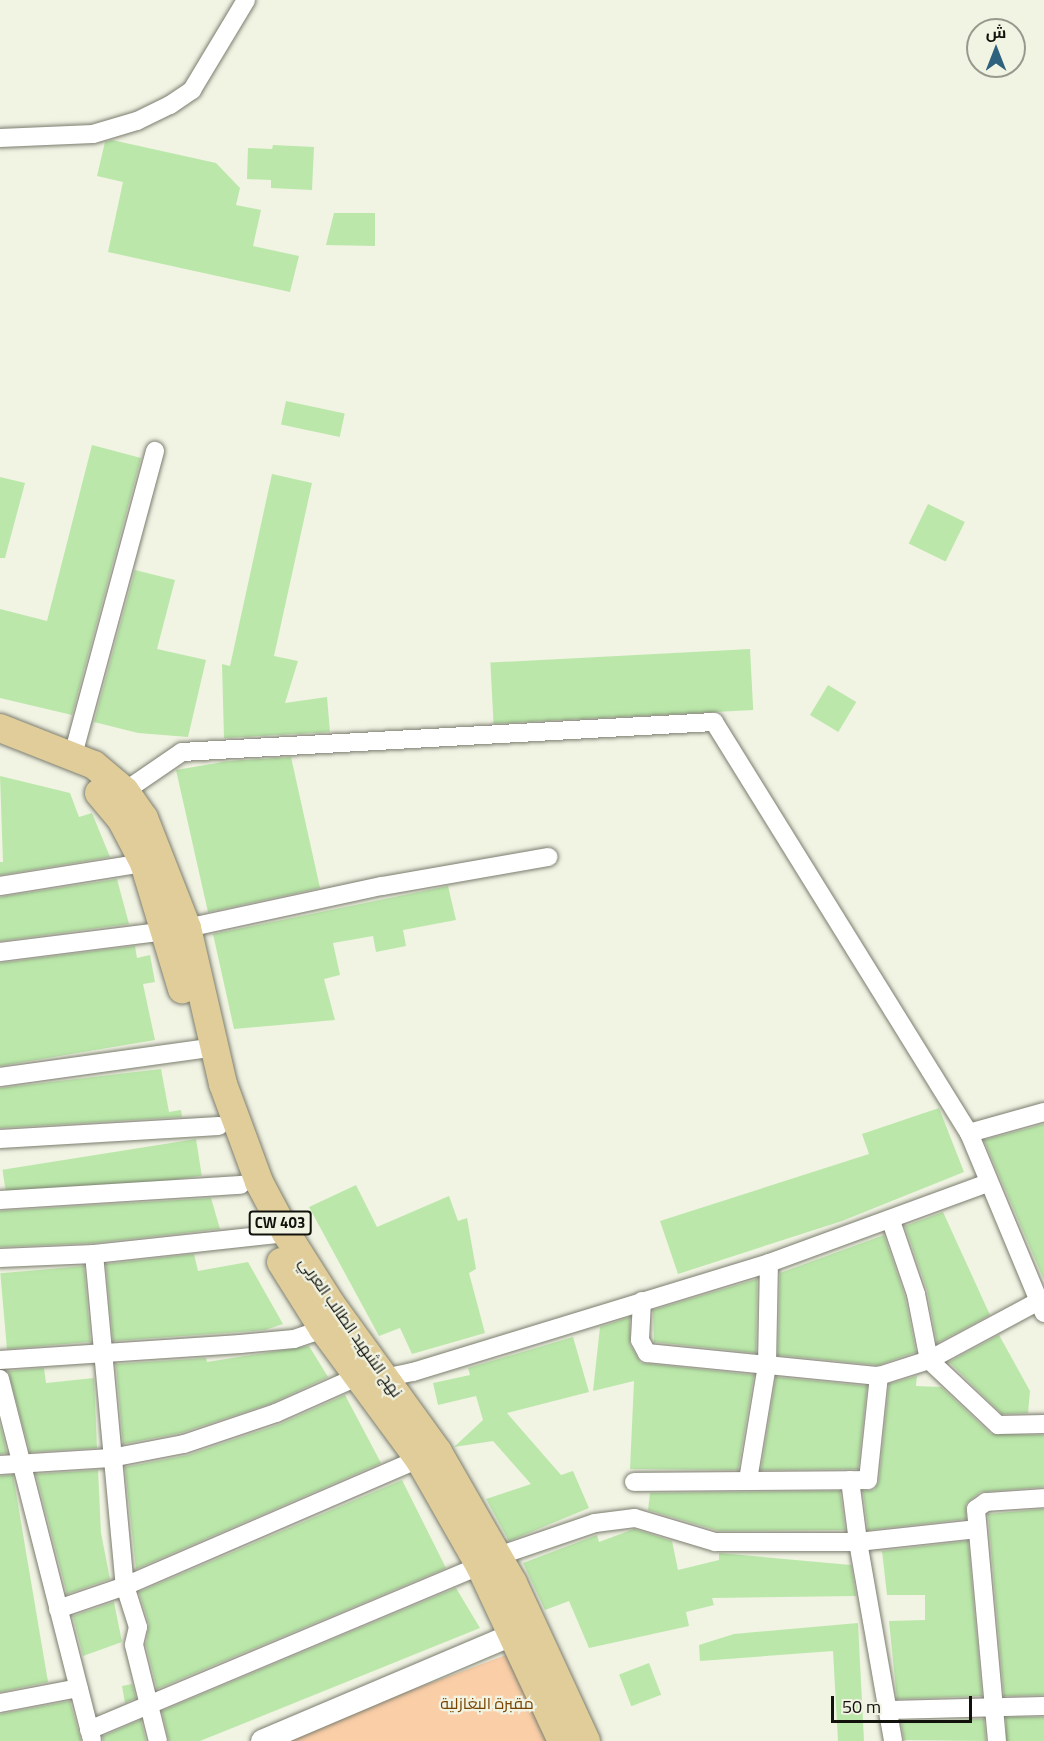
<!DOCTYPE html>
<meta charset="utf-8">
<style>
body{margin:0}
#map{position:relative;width:1044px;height:1741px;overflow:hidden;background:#f1f3e3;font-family:"Titillium Web",Cairo,sans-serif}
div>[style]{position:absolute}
.green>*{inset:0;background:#facea7}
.building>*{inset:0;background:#bbe8aa;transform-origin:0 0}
.roads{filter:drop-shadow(0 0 2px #7b7d6f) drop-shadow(0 0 2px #7b7d6f)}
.minor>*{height:18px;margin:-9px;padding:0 9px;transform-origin:9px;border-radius:9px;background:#fff}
.tertiary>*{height:22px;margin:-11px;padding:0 11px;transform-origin:11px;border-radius:11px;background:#fff}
.primary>*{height:28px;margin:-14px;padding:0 14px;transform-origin:14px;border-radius:14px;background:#e0cd9a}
span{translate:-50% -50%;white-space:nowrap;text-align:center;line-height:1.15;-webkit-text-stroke:4.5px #f1f3e3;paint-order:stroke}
.shield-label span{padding:2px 4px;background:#f1f3e3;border:2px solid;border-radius:4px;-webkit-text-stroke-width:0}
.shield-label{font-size:15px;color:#12120d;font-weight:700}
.street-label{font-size:16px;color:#12120d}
.park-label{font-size:16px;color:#784400}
.north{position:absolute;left:966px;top:18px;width:60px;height:60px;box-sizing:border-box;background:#f1f3e3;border:2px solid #98998d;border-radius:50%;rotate:0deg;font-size:16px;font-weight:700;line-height:24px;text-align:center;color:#12120d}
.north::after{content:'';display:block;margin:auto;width:21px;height:27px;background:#2d617d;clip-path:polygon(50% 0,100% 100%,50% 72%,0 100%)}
.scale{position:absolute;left:831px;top:1696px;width:141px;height:27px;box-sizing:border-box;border:3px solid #12120d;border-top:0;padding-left:8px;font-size:18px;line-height:21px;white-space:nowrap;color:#12120d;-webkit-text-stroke:4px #f1f3e3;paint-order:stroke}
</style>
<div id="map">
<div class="green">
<div style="clip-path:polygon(506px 1655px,548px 1741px,274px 1741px)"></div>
</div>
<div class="building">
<div style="clip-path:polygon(112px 140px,216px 163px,240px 188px,236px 205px,261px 210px,253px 246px,299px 256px,290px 292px,108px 252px,123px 182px,97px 176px,105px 142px)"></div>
<div style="clip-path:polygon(273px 145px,314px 147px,312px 190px,271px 188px,271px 180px,247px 179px,248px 148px,272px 149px)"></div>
<div style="clip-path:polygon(334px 213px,375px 213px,375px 246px,326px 245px)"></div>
<div style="left:286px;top:401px;width:60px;height:24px;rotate:12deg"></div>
<div style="clip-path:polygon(92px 445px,141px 458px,72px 715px,0 698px,0 609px,47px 621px)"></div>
<div style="clip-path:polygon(272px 474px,312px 483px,274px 656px,298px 661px,285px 703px,327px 697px,330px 732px,224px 738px,222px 664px,230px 666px)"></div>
<div style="clip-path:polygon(0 477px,25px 483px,5px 558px,0 558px)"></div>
<div style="left:928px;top:504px;width:41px;height:44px;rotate:26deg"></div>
<div style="clip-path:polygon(135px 570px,175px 580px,157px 649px,206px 660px,188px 737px,138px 733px,94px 722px)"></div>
<div style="left:750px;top:649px;width:61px;height:260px;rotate:87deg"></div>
<div style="left:828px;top:685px;width:33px;height:35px;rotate:31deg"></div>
<div style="clip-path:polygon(291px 757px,320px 888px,208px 912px,176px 770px,229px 761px)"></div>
<div style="clip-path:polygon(0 776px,70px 793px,79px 817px,92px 813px,110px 857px,0 875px,0 862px,3px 862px)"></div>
<div style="clip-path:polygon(117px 879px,129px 924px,0 941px,0 897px)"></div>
<div style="clip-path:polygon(448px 886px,456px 920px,403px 930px,406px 946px,376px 952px,373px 936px,333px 943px,340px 975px,324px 979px,335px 1020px,234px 1029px,213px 934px)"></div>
<div style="clip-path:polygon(135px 946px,137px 958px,150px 955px,155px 982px,143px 984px,155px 1040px,0 1066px,0 963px)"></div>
<div style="clip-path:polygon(161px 1069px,169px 1112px,181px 1110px,182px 1117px,0 1128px,0 1088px)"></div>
<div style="clip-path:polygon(939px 1108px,964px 1172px,842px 1221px,678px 1274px,660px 1221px,869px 1154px,862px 1134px)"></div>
<div style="clip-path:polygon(1044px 1124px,1044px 1280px,984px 1140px)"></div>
<div style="left:196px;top:1139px;width:37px;height:196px;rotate:81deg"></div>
<div style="clip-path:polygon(356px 1185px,377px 1227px,449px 1196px,458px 1221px,467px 1218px,476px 1269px,469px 1273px,485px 1333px,412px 1354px,400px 1328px,379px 1336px,309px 1207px)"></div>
<div style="clip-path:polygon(211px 1198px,220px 1229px,93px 1243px,0 1247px,0 1211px)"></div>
<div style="clip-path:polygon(943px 1212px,990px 1315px,937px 1343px,927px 1290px,905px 1226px)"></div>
<div style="clip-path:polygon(884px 1235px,905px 1297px,916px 1352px,878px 1365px,778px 1355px,780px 1273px)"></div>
<div style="clip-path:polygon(194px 1254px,198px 1271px,248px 1262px,283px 1324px,265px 1330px,113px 1341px,106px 1264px)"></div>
<div style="left:84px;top:1266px;width:76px;height:84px;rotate:85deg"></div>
<div style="clip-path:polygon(757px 1279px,756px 1353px,654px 1342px,653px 1310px)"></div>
<div style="clip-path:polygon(630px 1317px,630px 1345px,641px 1363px,754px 1375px,738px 1470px,630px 1469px,634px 1381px,593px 1391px,600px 1327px)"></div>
<div style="clip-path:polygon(999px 1335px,1030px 1391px,1028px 1413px,1002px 1414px,949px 1362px)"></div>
<div style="clip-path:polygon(573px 1337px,589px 1392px,507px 1413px,561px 1475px,573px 1471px,589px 1508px,509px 1541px,486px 1499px,531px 1484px,493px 1441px,454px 1447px,483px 1420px,476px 1396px,438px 1405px,433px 1383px,470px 1375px,468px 1368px)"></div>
<div style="clip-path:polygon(309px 1346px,328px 1377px,272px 1403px,181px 1433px,123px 1444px,116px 1364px,206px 1358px,207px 1362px)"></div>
<div style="clip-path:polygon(44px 1368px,46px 1383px,94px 1378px,97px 1448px,30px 1452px,8px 1371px)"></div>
<div style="clip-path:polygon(917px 1376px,916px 1386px,941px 1387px,991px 1434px,1044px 1435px,1044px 1487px,980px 1492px,966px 1504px,966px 1519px,868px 1530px,863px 1491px,874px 1490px,879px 1481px,889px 1384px)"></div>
<div style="clip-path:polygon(776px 1377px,867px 1386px,858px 1469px,761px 1470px)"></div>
<div style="clip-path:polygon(345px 1395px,381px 1463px,136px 1569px,125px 1467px,188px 1455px,280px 1424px)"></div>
<div style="clip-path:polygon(0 1424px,7px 1453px,0 1454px)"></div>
<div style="clip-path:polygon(98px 1470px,101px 1533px,110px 1579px,67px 1594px,36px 1474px)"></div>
<div style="clip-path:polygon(13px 1475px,48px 1682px,0 1692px,0 1476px)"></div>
<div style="clip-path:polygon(402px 1480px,446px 1568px,157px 1689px,146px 1645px,149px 1624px,139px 1592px)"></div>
<div style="clip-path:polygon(840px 1491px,845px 1530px,719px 1531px,648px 1510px,650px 1493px)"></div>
<div style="clip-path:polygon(1044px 1509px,1044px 1695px,1004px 1696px,988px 1514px)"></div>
<div style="clip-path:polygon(634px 1529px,672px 1541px,678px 1570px,719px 1560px,719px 1553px,851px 1565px,856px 1596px,712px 1598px,714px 1605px,686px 1612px,689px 1626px,589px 1648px,569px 1601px,545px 1610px,523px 1563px,597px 1535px,599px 1542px)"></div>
<div style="clip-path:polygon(968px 1541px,982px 1696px,897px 1699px,889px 1621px,925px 1620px,925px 1595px,887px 1595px,882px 1551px)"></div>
<div style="clip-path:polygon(456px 1588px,480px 1628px,200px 1741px,169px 1741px,162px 1711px)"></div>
<div style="clip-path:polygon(114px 1602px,122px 1642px,83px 1656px,73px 1616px)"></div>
<div style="clip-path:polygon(858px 1623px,864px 1741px,838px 1741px,833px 1651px,700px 1661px,699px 1645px,734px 1634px)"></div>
<div style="left:649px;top:1663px;width:34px;height:32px;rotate:69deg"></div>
<div style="clip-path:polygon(132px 1684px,136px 1698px,125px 1703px,122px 1686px)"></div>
<div style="clip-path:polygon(70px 1701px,81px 1741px,0 1741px,0 1714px)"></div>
<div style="left:1044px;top:1717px;width:24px;height:38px;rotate:90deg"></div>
<div style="clip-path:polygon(984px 1719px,986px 1741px,904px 1740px,901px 1721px)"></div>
<div style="clip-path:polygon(141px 1720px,146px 1741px,103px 1741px,103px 1736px)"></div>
</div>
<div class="roads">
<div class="minor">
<div style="left:0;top:138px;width:93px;rotate:-2.5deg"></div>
<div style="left:93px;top:134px;width:46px;rotate:-16.5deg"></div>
<div style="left:137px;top:121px;width:37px;rotate:-26deg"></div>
<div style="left:170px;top:105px;width:27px;rotate:-34deg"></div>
<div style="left:192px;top:90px;width:105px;rotate:-59deg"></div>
<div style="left:73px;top:755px;width:315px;rotate:-74.9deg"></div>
<div style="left:125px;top:791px;width:69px;rotate:-34.4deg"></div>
<div style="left:182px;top:752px;width:533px;rotate:-3.23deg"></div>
<div style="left:714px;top:722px;width:484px;rotate:58.2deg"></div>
<div style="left:969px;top:1133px;width:195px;rotate:67.4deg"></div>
<div style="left:0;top:886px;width:146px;rotate:-9.1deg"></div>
<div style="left:187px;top:928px;width:199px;rotate:-12.2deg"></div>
<div style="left:382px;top:886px;width:169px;rotate:-9.9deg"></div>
<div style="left:0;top:952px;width:167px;rotate:-7.2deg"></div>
<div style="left:0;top:1077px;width:218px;rotate:-7.9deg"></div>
<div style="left:969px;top:1133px;width:78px;rotate:-15.6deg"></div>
<div style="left:0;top:1139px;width:219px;rotate:-3.4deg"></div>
<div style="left:0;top:1200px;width:241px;rotate:-3.6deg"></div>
<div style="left:891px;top:1221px;width:77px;rotate:71.1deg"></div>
<div style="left:916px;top:1294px;width:67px;rotate:78.9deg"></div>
<div style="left:929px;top:1360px;width:95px;rotate:43.3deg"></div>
<div style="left:998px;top:1425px;width:46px;rotate:-1.2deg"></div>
<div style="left:94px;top:1254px;width:333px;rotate:84.7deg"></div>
<div style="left:125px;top:1586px;width:43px;rotate:72.4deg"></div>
<div style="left:138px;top:1627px;width:18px;rotate:103deg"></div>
<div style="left:134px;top:1645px;width:99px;rotate:76deg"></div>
<div style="left:0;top:1258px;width:94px;rotate:-2.4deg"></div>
<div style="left:94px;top:1254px;width:193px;rotate:-6.2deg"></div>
<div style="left:642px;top:1301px;width:39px;rotate:93deg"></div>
<div style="left:640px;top:1340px;width:15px;rotate:62deg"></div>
<div style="left:647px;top:1353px;width:233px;rotate:5.7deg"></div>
<div style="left:879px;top:1376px;width:52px;rotate:-17.7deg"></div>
<div style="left:929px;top:1360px;width:125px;rotate:-28.2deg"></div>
<div style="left:0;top:1360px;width:241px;rotate:-3.8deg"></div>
<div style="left:240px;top:1344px;width:54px;rotate:-5.3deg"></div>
<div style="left:294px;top:1339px;width:31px;rotate:-19deg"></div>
<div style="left:0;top:1379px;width:372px;rotate:75.7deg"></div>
<div style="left:0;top:1465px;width:111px;rotate:-3.6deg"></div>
<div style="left:111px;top:1458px;width:74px;rotate:-10.9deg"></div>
<div style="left:184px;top:1444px;width:97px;rotate:-18.6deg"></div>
<div style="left:276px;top:1413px;width:91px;rotate:-24deg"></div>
<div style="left:359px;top:1376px;width:25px;rotate:5deg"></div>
<div style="left:384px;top:1378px;width:30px;rotate:-12deg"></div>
<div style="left:413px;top:1372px;width:372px;rotate:-17deg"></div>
<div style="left:769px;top:1263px;width:233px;rotate:-20.1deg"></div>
<div style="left:748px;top:1480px;width:117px;rotate:-80.6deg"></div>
<div style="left:767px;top:1365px;width:102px;rotate:-88.9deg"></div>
<div style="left:850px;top:1480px;width:63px;rotate:82.6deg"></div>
<div style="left:858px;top:1542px;width:120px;rotate:-6.2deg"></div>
<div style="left:634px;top:1482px;width:234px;rotate:-0.5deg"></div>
<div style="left:868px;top:1480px;width:105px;rotate:-84deg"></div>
<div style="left:498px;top:1556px;width:102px;rotate:-18.8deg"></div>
<div style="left:595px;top:1523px;width:40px;rotate:-7.1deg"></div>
<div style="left:635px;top:1518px;width:84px;rotate:16.7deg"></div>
<div style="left:715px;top:1542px;width:143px"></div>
<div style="left:858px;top:1542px;width:202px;rotate:80deg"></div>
<div style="left:58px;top:1609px;width:71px;rotate:-18.9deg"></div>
<div style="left:125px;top:1586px;width:320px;rotate:-23.4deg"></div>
<div style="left:0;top:1703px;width:80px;rotate:-10.8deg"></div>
<div style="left:889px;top:1710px;width:155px;rotate:-1.5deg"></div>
<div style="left:89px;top:1730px;width:424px;rotate:-22.8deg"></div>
<div style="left:997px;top:1741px;width:233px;rotate:-95.2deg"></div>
<div style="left:976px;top:1509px;width:12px;rotate:-35deg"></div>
<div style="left:986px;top:1502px;width:58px;rotate:-3.9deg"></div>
</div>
<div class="tertiary">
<div style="left:262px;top:1741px;width:289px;rotate:-23deg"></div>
</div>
<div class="primary">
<div style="left:0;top:728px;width:101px;rotate:21.5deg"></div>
<div style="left:94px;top:765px;width:40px;rotate:40deg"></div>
<div style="left:125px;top:791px;width:33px;rotate:55deg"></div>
<div style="left:144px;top:818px;width:118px;rotate:68.6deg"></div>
<div style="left:187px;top:928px;width:160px;rotate:77deg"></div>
<div style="left:223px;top:1084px;width:104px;rotate:69.8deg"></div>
<div style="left:259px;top:1182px;width:58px;rotate:62.1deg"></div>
<div style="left:286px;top:1233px;width:84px;rotate:57.6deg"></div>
<div style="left:331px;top:1304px;width:183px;rotate:54.1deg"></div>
<div style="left:438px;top:1452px;width:151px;rotate:60.2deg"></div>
<div style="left:513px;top:1583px;width:174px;rotate:65.2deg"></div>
<div style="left:99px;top:793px;width:34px;rotate:50deg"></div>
<div style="left:121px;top:819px;width:50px;rotate:62.4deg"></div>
<div style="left:144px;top:863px;width:132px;rotate:73.2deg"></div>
<div style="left:281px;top:1262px;width:79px;rotate:57.9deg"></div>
<div style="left:323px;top:1329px;width:162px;rotate:53.6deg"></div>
<div style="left:419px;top:1459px;width:123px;rotate:60.3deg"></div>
<div style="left:480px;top:1566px;width:193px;rotate:64.9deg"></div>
</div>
</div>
<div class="shield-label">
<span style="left:280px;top:1223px">CW 403</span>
</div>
<div class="street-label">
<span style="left:351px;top:1327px;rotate:55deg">نهج الشهيد الطالب العربي</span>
</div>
<div class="park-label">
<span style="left:487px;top:1703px">مقبرة البغازلية</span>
</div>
<div class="north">ش</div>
<div class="scale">50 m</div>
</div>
